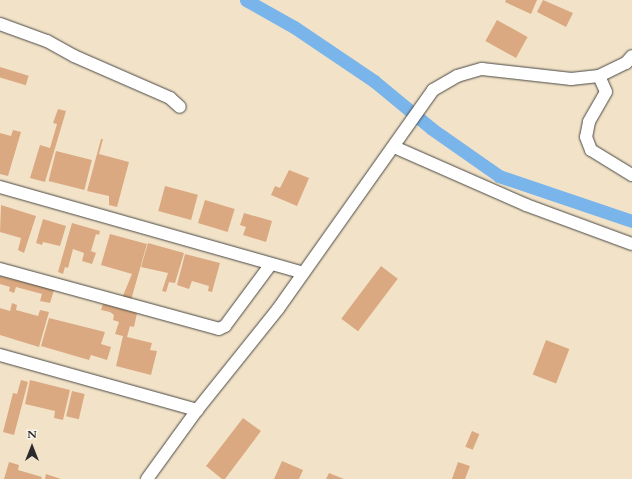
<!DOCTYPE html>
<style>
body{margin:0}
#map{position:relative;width:632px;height:479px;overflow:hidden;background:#f2e3c8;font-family:Cardo,serif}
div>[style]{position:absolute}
.canal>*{height:13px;margin:-6.5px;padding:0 6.5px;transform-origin:6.5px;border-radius:6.5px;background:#79b5eb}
.building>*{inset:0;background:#dba981;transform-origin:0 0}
.roads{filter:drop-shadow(0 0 1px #494743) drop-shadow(0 0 1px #494743)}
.minor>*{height:12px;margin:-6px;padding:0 6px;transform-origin:6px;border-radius:6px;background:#fff}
span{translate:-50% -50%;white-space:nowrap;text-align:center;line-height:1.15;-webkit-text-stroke:4px #f7f3e8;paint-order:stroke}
.north{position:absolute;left:12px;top:427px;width:40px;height:40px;-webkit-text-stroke:3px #f7f3e8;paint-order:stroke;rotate:0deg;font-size:11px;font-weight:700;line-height:16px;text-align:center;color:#2b2b2b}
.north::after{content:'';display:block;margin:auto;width:14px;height:18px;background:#2b2b2b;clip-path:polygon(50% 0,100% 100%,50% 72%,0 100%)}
</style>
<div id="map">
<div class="canal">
<div style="left:246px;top:0;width:55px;rotate:29.4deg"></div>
<div style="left:294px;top:27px;width:97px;rotate:34deg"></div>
<div style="left:374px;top:81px;width:75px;rotate:39.6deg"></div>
<div style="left:432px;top:129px;width:82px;rotate:35deg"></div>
<div style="left:499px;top:176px;width:140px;rotate:18.7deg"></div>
</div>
<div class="building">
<div style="clip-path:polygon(506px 0,537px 0,531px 14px,505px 2px)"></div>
<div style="clip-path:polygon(543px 0,573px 13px,566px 27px,537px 12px)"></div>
<div style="left:497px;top:20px;width:35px;height:24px;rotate:29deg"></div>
<div style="left:0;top:67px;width:30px;height:10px;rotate:17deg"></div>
<div style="clip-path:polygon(58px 109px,66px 111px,45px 182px,30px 178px,40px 145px,50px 148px,57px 124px,53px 123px)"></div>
<div style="clip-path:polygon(13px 130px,21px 132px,8px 176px,0 174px,0 133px,11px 136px)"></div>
<div style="clip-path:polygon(101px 139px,103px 139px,99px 154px,129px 162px,117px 207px,109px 205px,109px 196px,87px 191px)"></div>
<div style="left:56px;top:151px;width:37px;height:31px;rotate:14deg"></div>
<div style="clip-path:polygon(289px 170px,309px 178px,297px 206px,271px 195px,275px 186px,280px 188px)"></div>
<div style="left:165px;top:186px;width:34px;height:26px;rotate:15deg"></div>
<div style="left:205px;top:200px;width:31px;height:24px;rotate:17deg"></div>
<div style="clip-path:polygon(1px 205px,36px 216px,24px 253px,18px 250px,21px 238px,0 232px)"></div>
<div style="clip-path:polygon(244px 213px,272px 221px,266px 242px,243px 235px,246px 227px,240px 225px)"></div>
<div style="clip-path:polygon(43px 219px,66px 226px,60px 246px,43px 242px,42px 245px,36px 243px)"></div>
<div style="clip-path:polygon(72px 223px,100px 231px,99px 235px,96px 234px,91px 251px,96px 253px,92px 264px,82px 261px,84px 253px,73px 249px,68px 268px,65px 267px,63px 274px,58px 272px)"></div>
<div style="clip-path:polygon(110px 234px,147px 244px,131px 300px,122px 298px,132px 274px,101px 265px)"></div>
<div style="clip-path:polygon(148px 243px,184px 253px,175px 283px,169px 282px,166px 292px,162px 291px,168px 273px,141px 267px)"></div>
<div style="clip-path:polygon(185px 254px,220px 263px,212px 292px,208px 291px,209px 286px,192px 281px,189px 289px,177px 285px)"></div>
<div style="left:381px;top:266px;width:21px;height:66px;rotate:37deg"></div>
<div style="clip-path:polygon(0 276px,54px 290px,50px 303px,40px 301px,42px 294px,16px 287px,14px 293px,9px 291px,10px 287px,0 284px)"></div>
<div style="clip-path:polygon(12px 303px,17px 305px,16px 310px,38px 316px,40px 310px,49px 312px,39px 347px,0 335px,0 308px,10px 311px)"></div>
<div style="clip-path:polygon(103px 304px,137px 313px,134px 327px,130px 326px,127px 337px,152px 343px,150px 350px,157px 351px,151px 375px,116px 366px,123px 336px,115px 334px,119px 322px,113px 320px,114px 315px,110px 312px,101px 310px)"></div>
<div style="clip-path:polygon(49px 318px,105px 332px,101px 344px,111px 347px,107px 360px,91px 355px,89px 360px,41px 346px)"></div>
<div style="left:546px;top:340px;width:25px;height:37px;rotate:21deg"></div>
<div style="clip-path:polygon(21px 380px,28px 382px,14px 435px,3px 432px,13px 393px,17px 394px)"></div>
<div style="clip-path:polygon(30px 380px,70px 390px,63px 420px,54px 418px,55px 411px,25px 404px)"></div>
<div style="left:72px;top:391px;width:13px;height:26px;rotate:13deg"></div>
<div style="clip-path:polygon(243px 418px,261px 431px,225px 479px,222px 479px,206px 466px)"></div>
<div style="left:472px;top:431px;width:8px;height:17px;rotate:23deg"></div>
<div style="clip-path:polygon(282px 461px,303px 470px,299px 479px,274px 479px)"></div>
<div style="clip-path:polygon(9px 462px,19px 465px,18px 470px,42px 477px,41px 479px,4px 479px)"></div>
<div style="clip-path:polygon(458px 462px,470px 466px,465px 479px,452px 479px)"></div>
<div style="clip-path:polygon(329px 473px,344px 479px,326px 479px)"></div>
<div style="clip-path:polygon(46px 474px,61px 479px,45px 479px)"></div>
</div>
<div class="roads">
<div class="minor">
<div style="left:0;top:24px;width:50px;rotate:19.9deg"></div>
<div style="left:47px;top:41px;width:31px;rotate:29deg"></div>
<div style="left:74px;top:56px;width:105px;rotate:23.6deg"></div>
<div style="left:170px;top:98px;width:13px;rotate:42deg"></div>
<div style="left:599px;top:76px;width:17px;rotate:66deg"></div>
<div style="left:606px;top:92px;width:34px;rotate:120deg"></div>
<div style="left:589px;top:122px;width:15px;rotate:101deg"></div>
<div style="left:586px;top:137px;width:14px;rotate:69deg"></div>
<div style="left:591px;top:150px;width:48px;rotate:31.4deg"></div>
<div style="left:394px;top:147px;width:144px;rotate:23.7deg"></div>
<div style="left:526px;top:205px;width:113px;rotate:20.2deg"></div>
<div style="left:0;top:187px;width:315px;rotate:15.8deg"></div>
<div style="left:0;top:269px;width:227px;rotate:15.3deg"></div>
<div style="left:219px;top:329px;width:7px;rotate:-27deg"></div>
<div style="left:225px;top:326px;width:77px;rotate:-53.4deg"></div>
<div style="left:0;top:355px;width:205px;rotate:15.6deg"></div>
<div style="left:147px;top:479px;width:85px;rotate:-54.1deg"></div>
<div style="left:197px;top:410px;width:129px;rotate:-51.3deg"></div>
<div style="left:278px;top:309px;width:268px;rotate:-54.7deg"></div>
<div style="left:433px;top:90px;width:28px;rotate:-30deg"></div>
<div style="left:457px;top:76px;width:26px;rotate:-16deg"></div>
<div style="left:482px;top:69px;width:90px;rotate:6.4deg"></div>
<div style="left:571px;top:79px;width:28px;rotate:-6deg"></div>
<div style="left:599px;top:76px;width:30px;rotate:-26deg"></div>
<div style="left:626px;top:63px;width:9px;rotate:-49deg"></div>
</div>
</div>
<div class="north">N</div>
</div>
